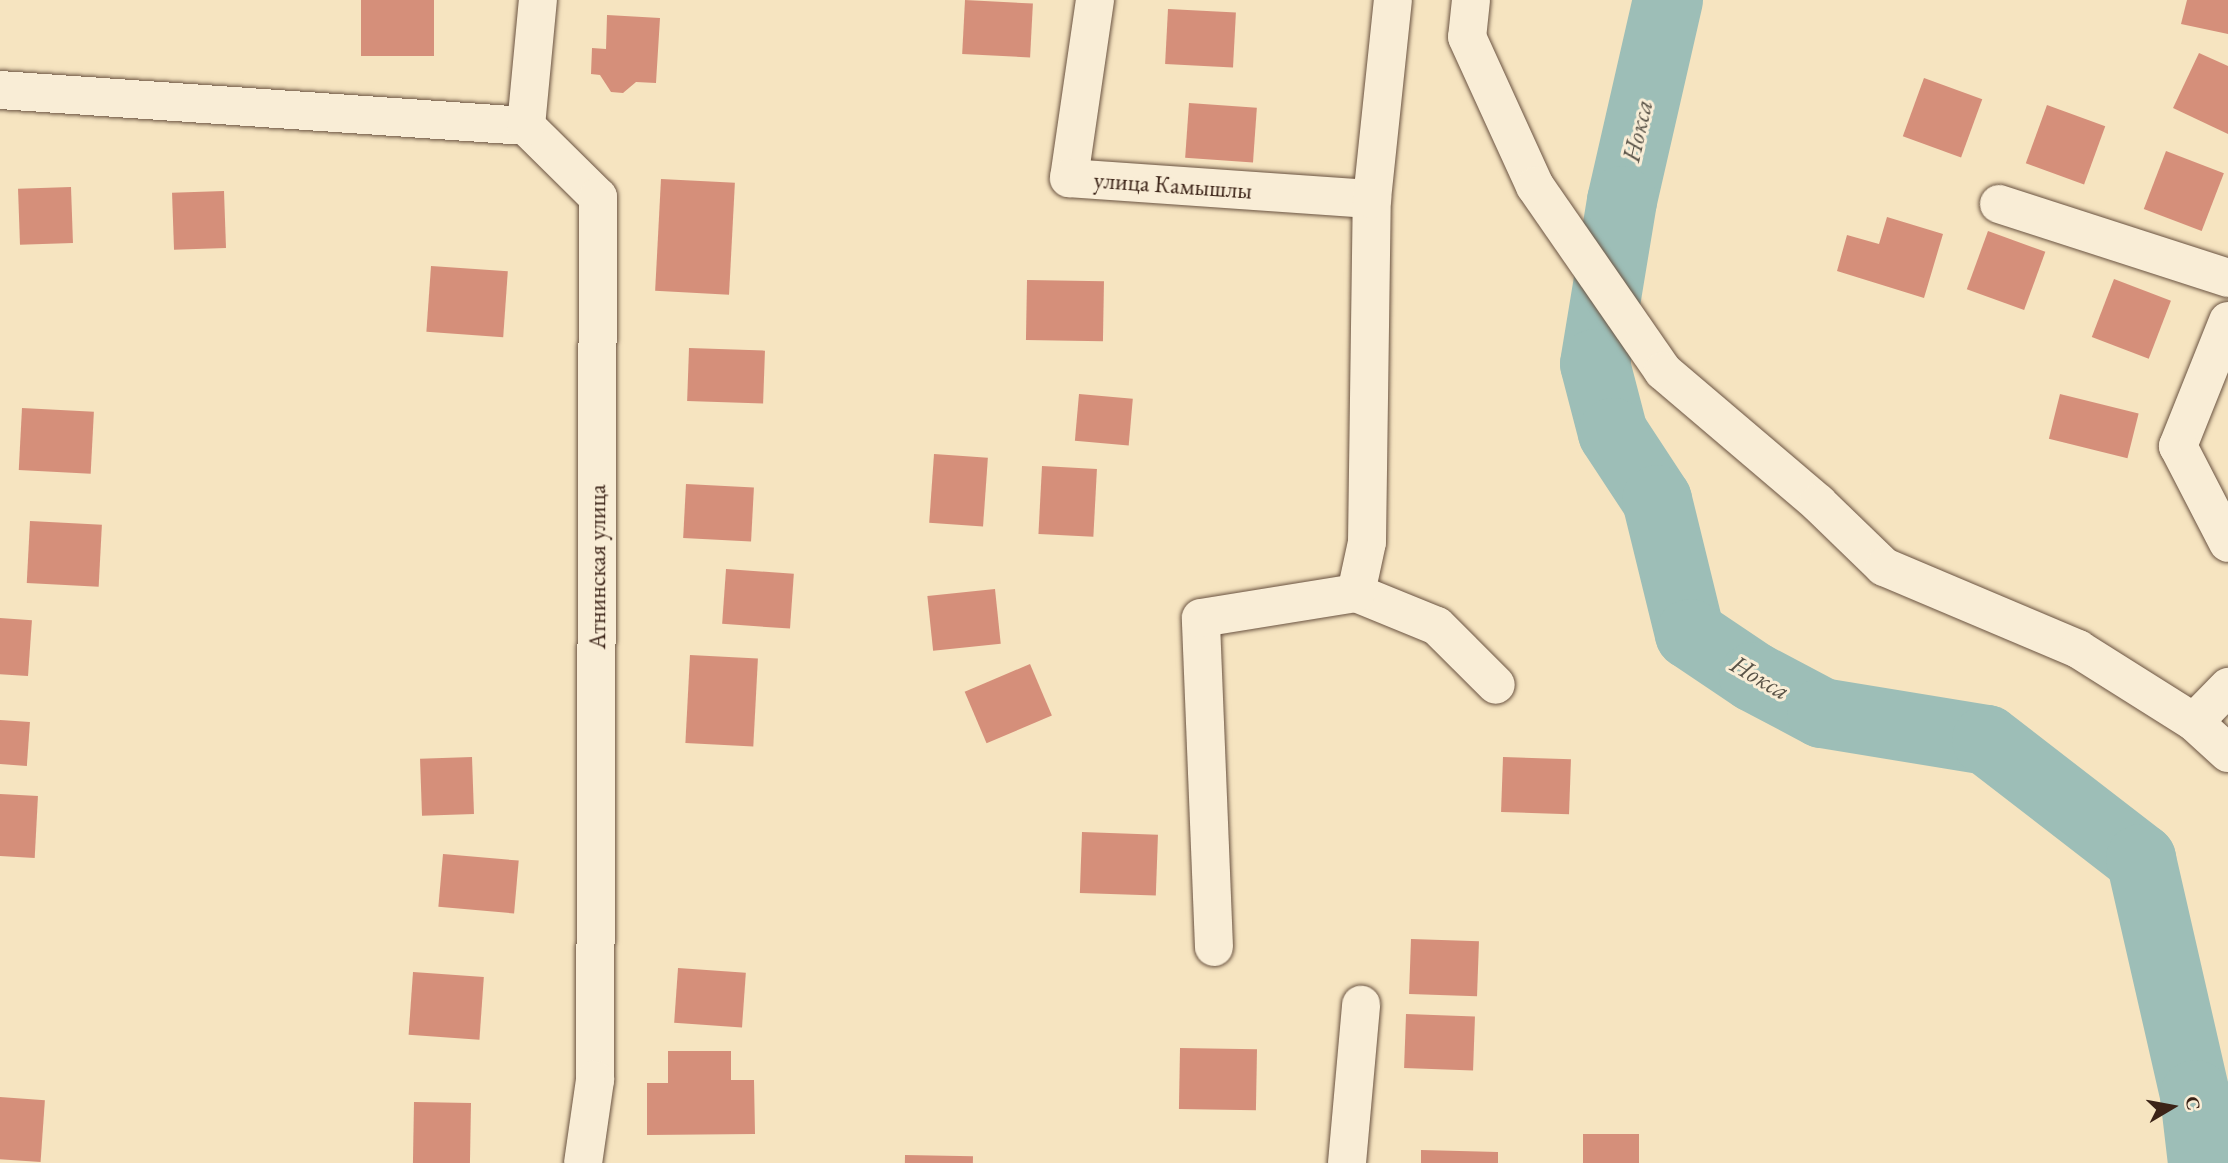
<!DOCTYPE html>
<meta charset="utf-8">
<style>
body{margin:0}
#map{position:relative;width:2228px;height:1163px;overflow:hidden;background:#f6e4c0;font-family:"EB Garamond",serif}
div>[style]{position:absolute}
.river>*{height:70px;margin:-35px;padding:0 35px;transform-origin:35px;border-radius:35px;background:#9dbeb7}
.building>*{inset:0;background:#d58f7a;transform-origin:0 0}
.roads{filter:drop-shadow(0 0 2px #6a5341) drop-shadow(0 0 2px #6a5341)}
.minor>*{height:38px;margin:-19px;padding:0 19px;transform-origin:19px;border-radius:19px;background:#f9edd6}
span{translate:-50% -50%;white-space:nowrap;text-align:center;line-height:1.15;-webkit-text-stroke:6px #f9edd6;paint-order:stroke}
.street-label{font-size:24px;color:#3b2317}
.water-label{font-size:26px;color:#585247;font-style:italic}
.north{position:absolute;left:2137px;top:1072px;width:70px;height:70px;-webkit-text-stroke:5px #f9edd6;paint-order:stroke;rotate:80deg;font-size:19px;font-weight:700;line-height:28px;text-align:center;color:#3b2317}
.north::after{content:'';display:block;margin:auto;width:24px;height:32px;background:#3b2317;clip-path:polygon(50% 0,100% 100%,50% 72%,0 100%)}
</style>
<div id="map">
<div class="river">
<div style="left:1668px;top:0;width:206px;rotate:102.9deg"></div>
<div style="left:1622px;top:201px;width:165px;rotate:99.4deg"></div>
<div style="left:1595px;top:364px;width:71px;rotate:75.4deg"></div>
<div style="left:1613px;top:433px;width:80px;rotate:56.7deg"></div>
<div style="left:1657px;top:500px;width:138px;rotate:76.2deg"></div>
<div style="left:1690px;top:634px;width:77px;rotate:33.9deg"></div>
<div style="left:1754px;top:677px;width:77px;rotate:27.9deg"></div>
<div style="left:1822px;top:713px;width:167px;rotate:9.3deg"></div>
<div style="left:1987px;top:740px;width:195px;rotate:37.7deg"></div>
<div style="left:2141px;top:859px;width:242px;rotate:77.1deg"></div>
<div style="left:2195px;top:1095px;width:68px;rotate:83.3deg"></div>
</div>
<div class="building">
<div style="left:361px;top:0;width:73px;height:56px"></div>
<div style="left:965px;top:0;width:68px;height:54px;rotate:3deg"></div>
<div style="clip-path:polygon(2187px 0,2228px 0,2228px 34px,2181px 24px)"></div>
<div style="left:1168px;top:9px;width:68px;height:55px;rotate:3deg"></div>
<div style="clip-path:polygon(607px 15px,660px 18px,656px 83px,636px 82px,623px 93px,611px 92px,600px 75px,591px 74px,592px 48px,606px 49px)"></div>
<div style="clip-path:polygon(2199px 53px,2228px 66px,2228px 134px,2173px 108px)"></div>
<div style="left:1924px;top:78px;width:62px;height:62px;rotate:20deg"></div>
<div style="left:1189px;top:103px;width:68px;height:55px;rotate:4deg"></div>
<div style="left:2047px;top:105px;width:62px;height:62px;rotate:20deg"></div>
<div style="left:2166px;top:151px;width:62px;height:62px;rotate:21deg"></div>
<div style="left:661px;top:179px;width:74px;height:112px;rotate:3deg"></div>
<div style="left:71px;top:187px;width:56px;height:53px;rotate:88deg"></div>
<div style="left:224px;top:191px;width:57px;height:52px;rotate:88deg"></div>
<div style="clip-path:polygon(1887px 217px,1943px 234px,1924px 298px,1837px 271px,1847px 235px,1879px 244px)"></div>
<div style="left:1988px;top:231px;width:61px;height:62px;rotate:20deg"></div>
<div style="left:431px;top:266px;width:77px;height:66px;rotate:4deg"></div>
<div style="left:2114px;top:279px;width:61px;height:62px;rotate:21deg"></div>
<div style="left:1027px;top:280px;width:77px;height:60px;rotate:1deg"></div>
<div style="left:689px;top:348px;width:76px;height:53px;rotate:2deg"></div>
<div style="left:1079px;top:394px;width:54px;height:47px;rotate:5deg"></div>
<div style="left:2060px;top:394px;width:81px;height:46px;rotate:14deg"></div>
<div style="left:22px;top:408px;width:72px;height:62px;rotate:3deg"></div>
<div style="left:934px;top:454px;width:54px;height:69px;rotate:4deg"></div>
<div style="left:1042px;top:466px;width:55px;height:68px;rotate:3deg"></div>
<div style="left:686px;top:484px;width:68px;height:54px;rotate:3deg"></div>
<div style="left:30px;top:521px;width:72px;height:62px;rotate:3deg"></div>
<div style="left:726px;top:569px;width:68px;height:55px;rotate:4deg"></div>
<div style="left:995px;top:589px;width:55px;height:68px;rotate:84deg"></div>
<div style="left:0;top:618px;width:32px;height:56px;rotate:4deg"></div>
<div style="left:690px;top:655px;width:68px;height:88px;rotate:3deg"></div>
<div style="left:1030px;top:664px;width:56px;height:71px;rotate:67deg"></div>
<div style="left:0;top:720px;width:30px;height:44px;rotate:4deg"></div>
<div style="left:472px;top:757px;width:57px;height:52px;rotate:88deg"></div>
<div style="left:1503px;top:757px;width:68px;height:55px;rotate:2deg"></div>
<div style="left:0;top:794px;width:38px;height:62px;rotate:3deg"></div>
<div style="left:1082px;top:832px;width:76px;height:61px;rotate:2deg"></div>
<div style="left:443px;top:854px;width:76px;height:53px;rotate:5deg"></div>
<div style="left:1411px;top:939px;width:68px;height:55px;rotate:2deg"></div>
<div style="left:678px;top:968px;width:68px;height:55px;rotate:4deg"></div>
<div style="left:413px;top:972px;width:71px;height:63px;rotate:4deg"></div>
<div style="left:1406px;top:1014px;width:69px;height:54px;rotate:2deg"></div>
<div style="left:1180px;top:1048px;width:77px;height:61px;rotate:1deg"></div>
<div style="clip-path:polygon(668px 1051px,731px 1051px,731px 1080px,754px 1080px,755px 1134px,647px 1135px,647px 1083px,668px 1083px)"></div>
<div style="left:0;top:1097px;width:45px;height:62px;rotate:4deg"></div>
<div style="left:414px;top:1102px;width:57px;height:61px;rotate:1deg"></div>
<div style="left:1583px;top:1134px;width:56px;height:29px"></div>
<div style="clip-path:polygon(1421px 1150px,1498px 1152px,1498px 1163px,1421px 1163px)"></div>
<div style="left:905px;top:1155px;width:68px;height:8px;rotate:1deg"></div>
</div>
<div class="roads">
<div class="minor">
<div style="left:1095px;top:0;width:180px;rotate:98.3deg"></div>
<div style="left:1069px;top:178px;width:304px;rotate:4deg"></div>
<div style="left:1471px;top:0;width:37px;rotate:96deg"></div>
<div style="left:1467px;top:37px;width:164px;rotate:65.5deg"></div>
<div style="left:1535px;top:186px;width:225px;rotate:55.3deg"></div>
<div style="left:1663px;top:371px;width:204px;rotate:40.4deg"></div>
<div style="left:1818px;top:503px;width:92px;rotate:44.1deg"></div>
<div style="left:1884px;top:567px;width:211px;rotate:22.9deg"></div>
<div style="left:2078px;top:649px;width:137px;rotate:32.2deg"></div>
<div style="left:2194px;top:722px;width:46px;rotate:42.4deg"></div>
<div style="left:0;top:90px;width:527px;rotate:3.92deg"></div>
<div style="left:526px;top:126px;width:101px;rotate:44.6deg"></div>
<div style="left:598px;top:197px;width:883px;rotate:90.19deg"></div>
<div style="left:595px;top:1080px;width:84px;rotate:98.2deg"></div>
<div style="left:526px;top:126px;width:127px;rotate:-84.6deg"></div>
<div style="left:1999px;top:204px;width:241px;rotate:17.9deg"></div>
<div style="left:2228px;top:321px;width:135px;rotate:111.8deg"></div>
<div style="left:2178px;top:446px;width:109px;rotate:62.7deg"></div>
<div style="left:1356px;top:593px;width:87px;rotate:22.2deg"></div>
<div style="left:1437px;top:626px;width:83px;rotate:45deg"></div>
<div style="left:2194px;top:722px;width:49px;rotate:-45.8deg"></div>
<div style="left:1214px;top:947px;width:329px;rotate:-92.3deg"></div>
<div style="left:1201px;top:618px;width:157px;rotate:-9.2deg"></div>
<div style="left:1356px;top:593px;width:52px;rotate:-77.8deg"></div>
<div style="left:1367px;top:542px;width:343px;rotate:-89.2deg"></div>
<div style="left:1372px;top:199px;width:200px;rotate:-84deg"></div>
<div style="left:1347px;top:1163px;width:159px;rotate:-84.9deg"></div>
</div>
</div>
<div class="street-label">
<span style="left:1173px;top:185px;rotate:4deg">улица Камышлы</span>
<span style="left:597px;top:567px;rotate:-90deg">Атнинская улица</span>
</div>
<div class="water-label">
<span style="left:1638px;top:131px;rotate:-77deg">Нокса</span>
<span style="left:1760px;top:678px;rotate:30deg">Нокса</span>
</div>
<div class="north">С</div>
</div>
